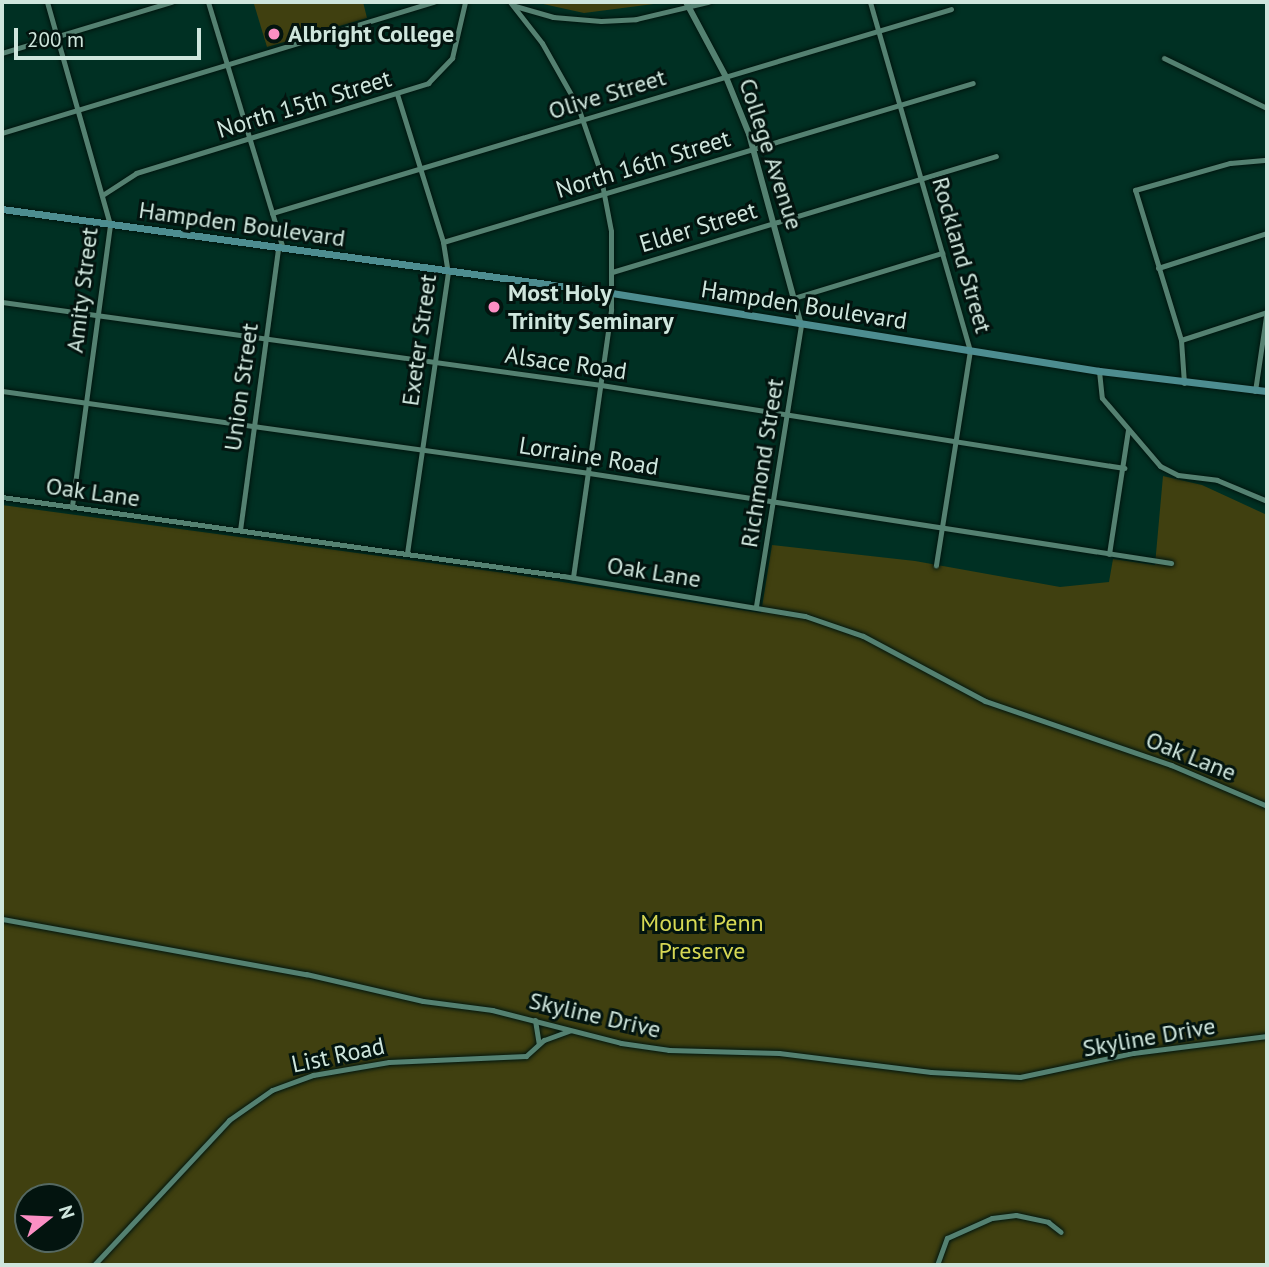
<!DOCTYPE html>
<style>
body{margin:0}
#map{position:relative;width:1269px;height:1267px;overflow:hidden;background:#003023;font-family:"PT Sans",sans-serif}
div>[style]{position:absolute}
.green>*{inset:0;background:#404010}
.roads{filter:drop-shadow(0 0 2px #01150e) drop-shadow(0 0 2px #01150e)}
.minor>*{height:5px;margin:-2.5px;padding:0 2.5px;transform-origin:2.5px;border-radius:2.5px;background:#548171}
.tertiary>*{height:6px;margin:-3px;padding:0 3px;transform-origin:3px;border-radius:3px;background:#548171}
.secondary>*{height:7px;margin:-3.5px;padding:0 3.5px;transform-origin:3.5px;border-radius:3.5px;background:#4d8d90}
.dots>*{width:19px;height:19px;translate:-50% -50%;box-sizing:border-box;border:4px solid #03140f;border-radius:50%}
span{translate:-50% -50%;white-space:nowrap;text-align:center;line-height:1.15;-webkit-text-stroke:6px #03140f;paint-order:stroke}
.poi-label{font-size:24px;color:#cfe6dd;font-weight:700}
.left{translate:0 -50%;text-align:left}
.street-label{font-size:24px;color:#cfe6dd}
.park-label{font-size:24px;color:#d6d854}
.frame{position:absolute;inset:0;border:4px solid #cfe6dd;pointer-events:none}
.north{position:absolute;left:14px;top:1183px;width:70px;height:70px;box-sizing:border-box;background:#03140f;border:2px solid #556861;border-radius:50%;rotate:72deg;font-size:19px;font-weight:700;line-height:28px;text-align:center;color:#cfe6dd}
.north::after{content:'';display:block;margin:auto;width:24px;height:32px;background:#fb8fc4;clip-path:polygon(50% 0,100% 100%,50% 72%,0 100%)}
.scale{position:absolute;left:14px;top:28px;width:187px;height:32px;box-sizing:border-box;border:4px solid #cfe6dd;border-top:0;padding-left:9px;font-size:21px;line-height:24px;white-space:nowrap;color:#cfe6dd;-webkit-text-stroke:5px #03140f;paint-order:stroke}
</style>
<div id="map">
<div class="green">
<div style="clip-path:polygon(257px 2px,363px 2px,367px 18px,267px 47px,254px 4px)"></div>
<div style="clip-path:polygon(534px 2px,669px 2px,584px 13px)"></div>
<div style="clip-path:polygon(evenodd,1163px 476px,1202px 485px,1267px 515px,1267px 1265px,2px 1265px,2px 505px,505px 573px,761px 613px,772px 545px,915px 561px,1060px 587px,1109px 582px,1113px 559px,1155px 565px,1163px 476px,28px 1197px,70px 1197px,70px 1239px,28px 1239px,28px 1197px)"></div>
</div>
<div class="roads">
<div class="minor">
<div style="left:47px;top:2px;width:232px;rotate:74.2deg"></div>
<div style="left:110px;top:225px;width:285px;rotate:97.7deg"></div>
<div style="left:208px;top:2px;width:258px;rotate:73.1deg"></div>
<div style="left:510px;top:2px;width:52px;rotate:52deg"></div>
<div style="left:542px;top:43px;width:73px;rotate:60.6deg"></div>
<div style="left:578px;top:107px;width:65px;rotate:71deg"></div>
<div style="left:599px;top:168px;width:64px;rotate:79.2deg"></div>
<div style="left:611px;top:231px;width:79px;rotate:90deg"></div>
<div style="left:611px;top:310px;width:270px;rotate:98.1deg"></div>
<div style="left:870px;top:2px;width:362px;rotate:74deg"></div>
<div style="left:970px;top:350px;width:218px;rotate:99deg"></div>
<div style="left:515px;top:6px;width:40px;rotate:16deg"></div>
<div style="left:553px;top:17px;width:48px;rotate:4.8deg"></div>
<div style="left:601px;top:21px;width:35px;rotate:-3deg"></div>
<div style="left:636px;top:19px;width:74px;rotate:-13.3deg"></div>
<div style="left:2px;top:53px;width:177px;rotate:-16.8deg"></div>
<div style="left:1164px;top:58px;width:114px;rotate:25.9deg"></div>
<div style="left:397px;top:94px;width:155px;rotate:72.7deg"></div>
<div style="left:443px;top:242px;width:30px;rotate:81deg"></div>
<div style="left:448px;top:272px;width:285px;rotate:98.3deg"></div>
<div style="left:2px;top:133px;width:451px;rotate:-16.9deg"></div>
<div style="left:104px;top:194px;width:38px;rotate:-33deg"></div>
<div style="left:136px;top:173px;width:306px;rotate:-17.1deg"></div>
<div style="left:428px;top:83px;width:35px;rotate:-46deg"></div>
<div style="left:452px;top:58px;width:57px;rotate:-76.9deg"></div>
<div style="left:272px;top:213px;width:709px;rotate:-16.72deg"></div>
<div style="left:443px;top:242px;width:553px;rotate:-16.7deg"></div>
<div style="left:1158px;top:268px;width:114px;rotate:-17.8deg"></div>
<div style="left:612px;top:272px;width:401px;rotate:-16.8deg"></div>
<div style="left:794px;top:298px;width:155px;rotate:-16.9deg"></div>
<div style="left:2px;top:302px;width:605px;rotate:7.89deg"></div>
<div style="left:601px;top:385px;width:530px;rotate:9.02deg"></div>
<div style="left:1181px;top:340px;width:90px;rotate:-18deg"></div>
<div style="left:1099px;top:371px;width:27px;rotate:84deg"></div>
<div style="left:1102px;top:398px;width:89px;rotate:49.5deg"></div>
<div style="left:1160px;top:466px;width:20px;rotate:27deg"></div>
<div style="left:1178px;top:475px;width:39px;rotate:7deg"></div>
<div style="left:1217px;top:480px;width:54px;rotate:22.8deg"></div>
<div style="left:1184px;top:383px;width:43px;rotate:-94deg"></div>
<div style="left:1181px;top:340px;width:157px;rotate:-107deg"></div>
<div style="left:1135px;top:190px;width:99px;rotate:-15.9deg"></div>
<div style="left:1230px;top:163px;width:37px;rotate:-5deg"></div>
<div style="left:2px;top:391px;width:593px;rotate:7.95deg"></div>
<div style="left:589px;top:473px;width:589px;rotate:8.79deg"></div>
<div style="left:1255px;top:391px;width:82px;rotate:-81.6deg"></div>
<div style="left:2px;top:497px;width:567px;rotate:8.02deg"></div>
<div style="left:563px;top:576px;width:245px;rotate:9.4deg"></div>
<div style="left:805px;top:616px;width:61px;rotate:19deg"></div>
<div style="left:863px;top:636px;width:138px;rotate:28deg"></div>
<div style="left:985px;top:701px;width:197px;rotate:19deg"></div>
<div style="left:1171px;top:765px;width:104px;rotate:23.1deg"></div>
<div style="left:240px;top:530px;width:285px;rotate:-82.3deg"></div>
<div style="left:1109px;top:554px;width:125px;rotate:-81.3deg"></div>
<div style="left:756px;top:606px;width:285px;rotate:-80.9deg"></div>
<div style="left:2px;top:919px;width:309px;rotate:10.3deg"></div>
<div style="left:306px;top:974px;width:120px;rotate:13deg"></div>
<div style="left:423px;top:1001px;width:70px;rotate:7.4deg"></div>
<div style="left:492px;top:1010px;width:133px;rotate:14.3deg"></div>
<div style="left:621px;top:1043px;width:49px;rotate:8.3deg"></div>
<div style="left:669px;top:1050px;width:110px;rotate:1.6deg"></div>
<div style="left:779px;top:1053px;width:153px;rotate:7.1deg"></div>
<div style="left:931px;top:1072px;width:89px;rotate:3.2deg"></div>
<div style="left:1020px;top:1077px;width:116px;rotate:-12deg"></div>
<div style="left:1133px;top:1053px;width:135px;rotate:-7.2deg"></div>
<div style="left:535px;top:1020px;width:24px;rotate:81deg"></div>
<div style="left:94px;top:1265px;width:198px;rotate:-47deg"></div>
<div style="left:229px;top:1120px;width:52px;rotate:-34.9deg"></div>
<div style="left:272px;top:1090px;width:44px;rotate:-20.1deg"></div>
<div style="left:313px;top:1075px;width:77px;rotate:-9.7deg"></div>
<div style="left:389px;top:1062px;width:137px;rotate:-2.5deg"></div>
<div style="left:526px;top:1056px;width:24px;rotate:-42deg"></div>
<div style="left:544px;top:1040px;width:27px;rotate:-20deg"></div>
<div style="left:937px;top:1265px;width:29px;rotate:-70deg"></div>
<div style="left:947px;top:1238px;width:49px;rotate:-24deg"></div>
<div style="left:992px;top:1218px;width:24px;rotate:-7deg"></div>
<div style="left:1016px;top:1215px;width:33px;rotate:12deg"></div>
<div style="left:1048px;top:1222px;width:16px;rotate:38deg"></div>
</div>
<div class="tertiary">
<div style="left:686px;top:2px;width:85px;rotate:61.9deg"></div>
<div style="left:726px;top:77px;width:61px;rotate:68deg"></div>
<div style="left:749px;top:134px;width:198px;rotate:74.8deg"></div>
</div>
<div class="secondary">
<div style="left:2px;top:209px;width:616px;rotate:7.84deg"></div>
<div style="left:612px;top:293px;width:493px;rotate:9.1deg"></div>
<div style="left:1099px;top:371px;width:169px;rotate:6.8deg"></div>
</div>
</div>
<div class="dots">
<div style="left:274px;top:34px;background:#fb8fc4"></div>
<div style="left:494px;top:307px;background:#fb8fc4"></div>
</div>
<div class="poi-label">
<span class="left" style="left:288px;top:34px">Albright College</span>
<span class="left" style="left:508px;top:307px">Most Holy<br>Trinity Seminary</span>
</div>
<div class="street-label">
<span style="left:607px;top:94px;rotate:-17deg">Olive Street</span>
<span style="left:304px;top:104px;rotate:-17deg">North 15th Street</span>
<span style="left:771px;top:154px;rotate:72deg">College Avenue</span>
<span style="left:643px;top:164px;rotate:-17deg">North 16th Street</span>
<span style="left:242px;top:224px;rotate:8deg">Hampden Boulevard</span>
<span style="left:698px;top:227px;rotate:-17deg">Elder Street</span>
<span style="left:962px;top:255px;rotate:74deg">Rockland Street</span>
<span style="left:82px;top:290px;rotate:-83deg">Amity Street</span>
<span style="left:804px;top:305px;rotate:9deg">Hampden Boulevard</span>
<span style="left:419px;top:340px;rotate:-82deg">Exeter Street</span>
<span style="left:566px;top:363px;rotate:8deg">Alsace Road</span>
<span style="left:241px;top:387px;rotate:-82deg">Union Street</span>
<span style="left:589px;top:456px;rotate:9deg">Lorraine Road</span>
<span style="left:762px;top:463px;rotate:-81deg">Richmond Street</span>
<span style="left:93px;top:492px;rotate:8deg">Oak Lane</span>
<span style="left:654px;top:572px;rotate:9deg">Oak Lane</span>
<span style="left:1191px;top:756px;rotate:22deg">Oak Lane</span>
<span style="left:595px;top:1015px;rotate:13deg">Skyline Drive</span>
<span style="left:1149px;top:1037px;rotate:-10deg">Skyline Drive</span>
<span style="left:338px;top:1055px;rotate:-12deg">List Road</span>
</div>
<div class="park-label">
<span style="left:702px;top:937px">Mount Penn<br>Preserve</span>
</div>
<div class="frame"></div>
<div class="north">N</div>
<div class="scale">200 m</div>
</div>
